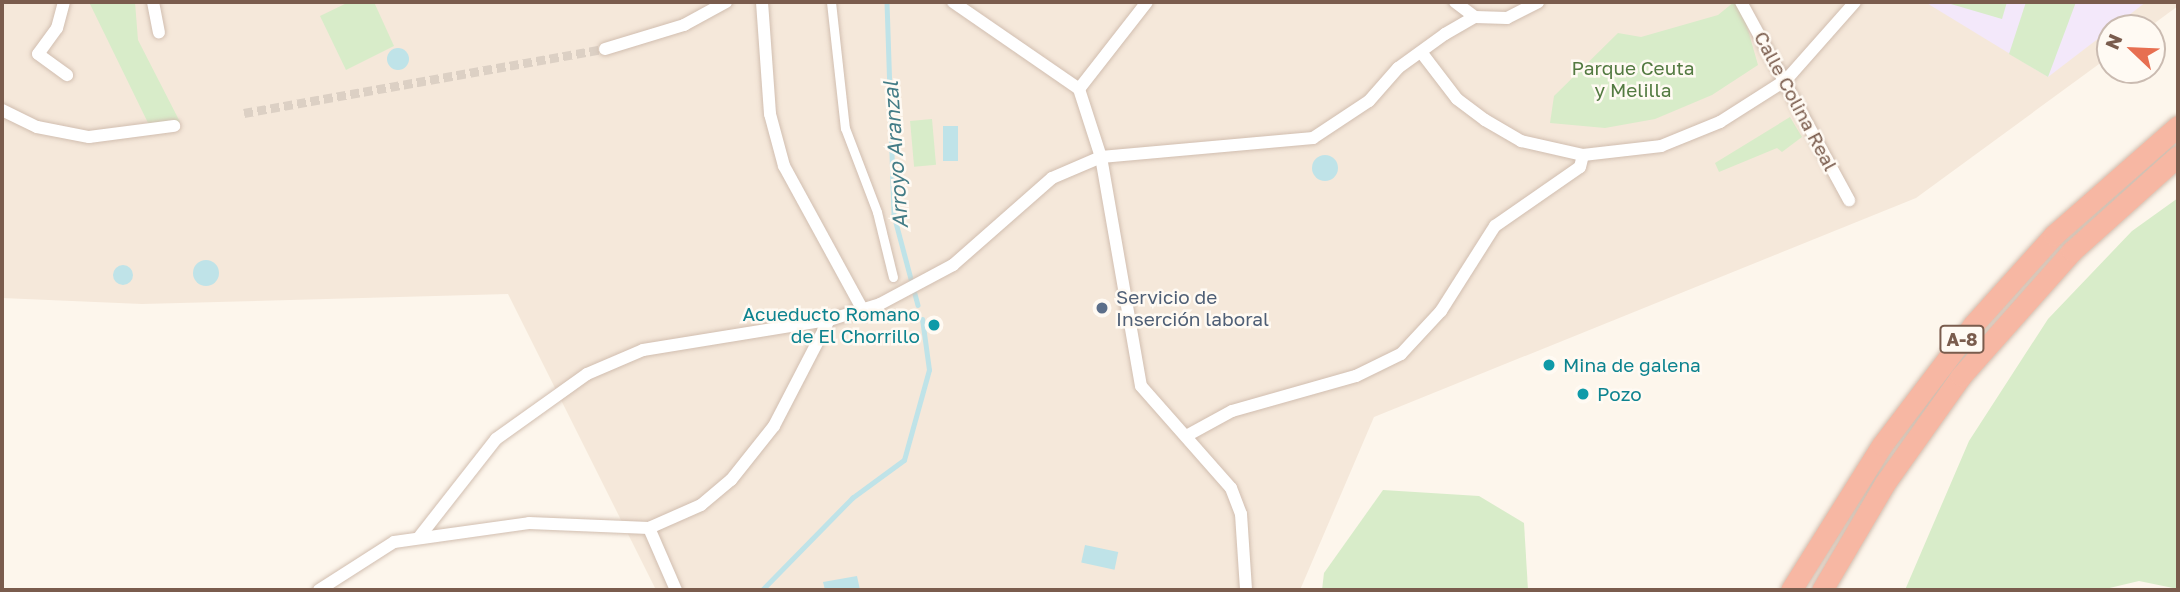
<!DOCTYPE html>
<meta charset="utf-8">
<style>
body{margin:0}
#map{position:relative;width:2180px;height:592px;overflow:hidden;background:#fdf6ec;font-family:"Golos Text",sans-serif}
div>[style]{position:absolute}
.residential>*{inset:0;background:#f5e8da}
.education>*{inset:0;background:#f3e8fa}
.green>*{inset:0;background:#d8ecc9;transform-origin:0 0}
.water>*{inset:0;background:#bfe3e8;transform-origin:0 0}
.round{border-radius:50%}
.stream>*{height:4.5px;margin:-2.25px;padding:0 2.25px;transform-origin:2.25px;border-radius:2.25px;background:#bfe3e8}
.pedestrian-tunnel>*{height:9px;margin-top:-4.5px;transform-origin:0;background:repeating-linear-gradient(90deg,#dcd0c4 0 9px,transparent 0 13.5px)}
.roads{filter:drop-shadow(0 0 2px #d1beb0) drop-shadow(0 0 2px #d1beb0)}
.pedestrian>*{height:9px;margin:-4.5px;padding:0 4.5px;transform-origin:4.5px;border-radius:4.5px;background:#fff}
.minor>*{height:12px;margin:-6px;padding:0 6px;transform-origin:6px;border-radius:6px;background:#fff}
.motorway>*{height:21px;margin:-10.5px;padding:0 10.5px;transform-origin:10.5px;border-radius:10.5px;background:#f7b7a3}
.dots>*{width:19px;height:19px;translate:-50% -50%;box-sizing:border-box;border:4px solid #fffaf3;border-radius:50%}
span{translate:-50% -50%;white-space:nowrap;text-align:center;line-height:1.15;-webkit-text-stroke:5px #fffaf3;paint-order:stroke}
.shield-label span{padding:2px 5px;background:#fffaf3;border:2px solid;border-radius:5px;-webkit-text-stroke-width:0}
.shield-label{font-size:18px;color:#7a5c4d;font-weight:700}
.park-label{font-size:19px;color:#537a41}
.street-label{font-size:19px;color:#7a5c4d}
.service-label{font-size:19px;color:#4e5e75}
.left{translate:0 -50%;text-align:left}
.culture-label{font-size:19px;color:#0d838f}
.right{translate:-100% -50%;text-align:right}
.water-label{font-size:21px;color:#437c86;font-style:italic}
.frame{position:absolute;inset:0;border:4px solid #7a5c4d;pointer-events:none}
.north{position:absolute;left:2096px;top:14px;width:70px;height:70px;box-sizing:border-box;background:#fffaf3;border:2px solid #cabbb1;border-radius:50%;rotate:293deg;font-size:19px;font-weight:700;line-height:28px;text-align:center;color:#7a5c4d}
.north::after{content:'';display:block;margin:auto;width:24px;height:32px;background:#e76f51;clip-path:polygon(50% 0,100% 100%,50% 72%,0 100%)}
</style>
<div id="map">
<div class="residential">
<div style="clip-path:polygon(2px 2px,2178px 2px,2178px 6px,2148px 28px,2110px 28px,2110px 56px,1916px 198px,1374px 417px,1300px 590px,656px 590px,508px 294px,142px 304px,2px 298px)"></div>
</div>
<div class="education">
<div style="clip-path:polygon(1925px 2px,2146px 2px,2048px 77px)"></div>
</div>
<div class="green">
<div style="clip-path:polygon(89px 2px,135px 2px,138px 40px,180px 122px,150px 127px)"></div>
<div style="clip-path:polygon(349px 2px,374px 2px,394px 46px,346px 70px,320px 16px)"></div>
<div style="clip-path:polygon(1734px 2px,1740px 2px,1758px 65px,1712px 95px,1655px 119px,1605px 128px,1550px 123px,1554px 96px,1618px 33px,1641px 37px,1718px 15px)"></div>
<div style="clip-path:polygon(1944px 2px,2007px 2px,2002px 19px)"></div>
<div style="clip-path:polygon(2026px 2px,2076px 2px,2048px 77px,2009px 54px)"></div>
<div style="clip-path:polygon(1790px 117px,1802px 137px,1782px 152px,1777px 148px,1719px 172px,1715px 163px)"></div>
<div style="left:932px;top:119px;width:46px;height:22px;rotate:85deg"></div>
<div style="clip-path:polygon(2178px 198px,2178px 589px,2139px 581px,2101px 590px,1905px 590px,1969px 441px,2048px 319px,2132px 231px)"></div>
<div style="clip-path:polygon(1383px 490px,1479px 496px,1524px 523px,1528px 590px,1322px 590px,1324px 573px)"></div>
</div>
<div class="water">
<div class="round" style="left:387px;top:48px;width:22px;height:22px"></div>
<div style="left:943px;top:126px;width:15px;height:35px"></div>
<div class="round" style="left:1312px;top:155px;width:26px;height:26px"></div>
<div class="round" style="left:193px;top:260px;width:26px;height:26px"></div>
<div class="round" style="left:113px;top:265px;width:20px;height:20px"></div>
<div style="left:1085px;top:545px;width:34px;height:18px;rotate:12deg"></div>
<div style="clip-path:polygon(857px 576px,860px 590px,825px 590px,823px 582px)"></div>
</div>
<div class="stream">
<div style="left:887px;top:2px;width:213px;rotate:88.1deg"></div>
<div style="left:894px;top:215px;width:93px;rotate:75.1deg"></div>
<div style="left:762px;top:590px;width:129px;rotate:-45.6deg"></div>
<div style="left:852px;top:498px;width:64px;rotate:-36.2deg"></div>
<div style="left:904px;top:460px;width:93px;rotate:-74.5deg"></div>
<div style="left:929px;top:370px;width:51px;rotate:-97.8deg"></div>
</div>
<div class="pedestrian-tunnel">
<div style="left:244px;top:113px;width:367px;rotate:-10.1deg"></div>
</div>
<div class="roads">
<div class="pedestrian">
<div style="left:831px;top:2px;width:127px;rotate:83.7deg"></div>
<div style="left:845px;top:128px;width:90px;rotate:69.1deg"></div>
<div style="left:877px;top:212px;width:67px;rotate:76.2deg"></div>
</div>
<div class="minor">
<div style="left:64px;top:2px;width:27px;rotate:105deg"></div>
<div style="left:57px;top:28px;width:32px;rotate:126deg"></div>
<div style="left:38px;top:54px;width:36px;rotate:36deg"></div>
<div style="left:153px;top:2px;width:31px;rotate:79deg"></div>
<div style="left:762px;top:2px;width:112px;rotate:85.9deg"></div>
<div style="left:770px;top:114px;width:54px;rotate:74.9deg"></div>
<div style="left:784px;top:166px;width:164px;rotate:61.3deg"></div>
<div style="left:953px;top:2px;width:153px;rotate:34.6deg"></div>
<div style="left:1079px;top:89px;width:71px;rotate:72.1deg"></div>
<div style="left:1101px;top:157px;width:232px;rotate:80.1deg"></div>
<div style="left:1141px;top:386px;width:136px;rotate:48.6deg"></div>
<div style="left:1231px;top:488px;width:28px;rotate:69deg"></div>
<div style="left:1241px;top:514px;width:76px;rotate:86.2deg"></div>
<div style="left:1455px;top:2px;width:25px;rotate:37deg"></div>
<div style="left:1741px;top:2px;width:226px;rotate:61.4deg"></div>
<div style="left:605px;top:49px;width:83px;rotate:-16.9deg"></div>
<div style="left:684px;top:25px;width:48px;rotate:-28.7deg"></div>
<div style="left:1421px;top:52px;width:59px;rotate:52.5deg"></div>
<div style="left:1457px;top:99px;width:35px;rotate:37deg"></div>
<div style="left:1485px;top:120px;width:42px;rotate:30.3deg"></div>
<div style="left:1521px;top:141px;width:64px;rotate:12.7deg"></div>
<div style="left:1079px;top:89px;width:110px;rotate:-52deg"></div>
<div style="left:2px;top:110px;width:39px;rotate:26deg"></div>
<div style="left:37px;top:127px;width:53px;rotate:10.9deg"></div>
<div style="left:89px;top:137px;width:86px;rotate:-7.4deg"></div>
<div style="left:1188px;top:435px;width:50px;rotate:-28.6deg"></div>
<div style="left:1232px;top:411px;width:129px;rotate:-15.8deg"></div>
<div style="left:1356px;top:376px;width:50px;rotate:-26.1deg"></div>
<div style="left:1401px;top:354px;width:59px;rotate:-47.1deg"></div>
<div style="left:1441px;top:311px;width:101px;rotate:-57.6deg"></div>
<div style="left:1495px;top:226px;width:103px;rotate:-34.8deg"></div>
<div style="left:1580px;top:167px;width:12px;rotate:-76deg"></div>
<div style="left:1583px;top:155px;width:79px;rotate:-6.6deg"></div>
<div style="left:1661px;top:146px;width:64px;rotate:-22.1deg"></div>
<div style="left:1720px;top:122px;width:78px;rotate:-32.5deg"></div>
<div style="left:1786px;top:80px;width:104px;rotate:-48.5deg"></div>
<div style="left:649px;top:528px;width:68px;rotate:66.5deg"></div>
<div style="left:420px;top:536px;width:123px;rotate:-51.9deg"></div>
<div style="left:496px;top:439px;width:112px;rotate:-35.5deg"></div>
<div style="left:587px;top:374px;width:61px;rotate:-23.2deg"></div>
<div style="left:643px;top:350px;width:188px;rotate:-9.2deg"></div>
<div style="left:829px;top:320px;width:53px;rotate:-17.4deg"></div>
<div style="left:880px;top:304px;width:83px;rotate:-28.1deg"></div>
<div style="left:953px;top:265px;width:132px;rotate:-41.3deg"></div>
<div style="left:1052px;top:178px;width:53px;rotate:-23.2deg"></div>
<div style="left:1101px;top:157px;width:213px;rotate:-5.1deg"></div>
<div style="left:1313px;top:138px;width:67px;rotate:-33.5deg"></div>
<div style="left:1369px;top:101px;width:44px;rotate:-48.7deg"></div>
<div style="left:1398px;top:68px;width:58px;rotate:-35.9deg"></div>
<div style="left:1445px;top:34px;width:34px;rotate:-30deg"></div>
<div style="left:1475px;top:17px;width:32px;rotate:2deg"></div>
<div style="left:1507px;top:18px;width:35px;rotate:-27deg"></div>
<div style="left:319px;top:590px;width:89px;rotate:-32.6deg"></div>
<div style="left:394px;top:542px;width:136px;rotate:-8deg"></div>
<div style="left:529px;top:523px;width:120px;rotate:2.4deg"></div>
<div style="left:649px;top:528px;width:57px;rotate:-23.9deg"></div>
<div style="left:701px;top:505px;width:39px;rotate:-40deg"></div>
<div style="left:731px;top:480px;width:69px;rotate:-51.5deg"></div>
<div style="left:774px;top:426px;width:119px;rotate:-62.6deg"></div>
</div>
<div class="motorway">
<div style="left:1791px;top:590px;width:171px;rotate:-57.9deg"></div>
<div style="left:1882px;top:445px;width:151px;rotate:-52.8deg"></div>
<div style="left:1973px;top:325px;width:121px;rotate:-48deg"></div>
<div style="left:2054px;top:235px;width:165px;rotate:-41.3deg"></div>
<div style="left:1822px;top:590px;width:124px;rotate:-59.5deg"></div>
<div style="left:1885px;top:483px;width:131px;rotate:-54.6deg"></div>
<div style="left:1961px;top:376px;width:167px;rotate:-48.4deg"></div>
<div style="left:2072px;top:251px;width:142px;rotate:-41.9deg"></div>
</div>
</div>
<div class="dots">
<div style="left:1102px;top:308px;background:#5c6f8a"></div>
<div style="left:934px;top:325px;background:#0f9aa8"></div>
<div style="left:1549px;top:365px;background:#0f9aa8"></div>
<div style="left:1583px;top:394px;background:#0f9aa8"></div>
</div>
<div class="shield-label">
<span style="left:1962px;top:339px">A-8</span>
</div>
<div class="park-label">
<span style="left:1633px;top:79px">Parque Ceuta<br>y Melilla</span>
</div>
<div class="street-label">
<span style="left:1796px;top:101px;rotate:62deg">Calle Colina Real</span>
</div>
<div class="service-label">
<span class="left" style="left:1116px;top:308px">Servicio de<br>Inserción laboral</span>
</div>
<div class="culture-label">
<span class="right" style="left:920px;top:325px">Acueducto Romano<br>de El Chorrillo</span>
<span class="left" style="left:1563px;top:365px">Mina de galena</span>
<span class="left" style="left:1597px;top:394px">Pozo</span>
</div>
<div class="water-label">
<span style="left:895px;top:155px;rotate:-94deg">Arroyo Aranzal</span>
</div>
<div class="frame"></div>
<div class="north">N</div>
</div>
